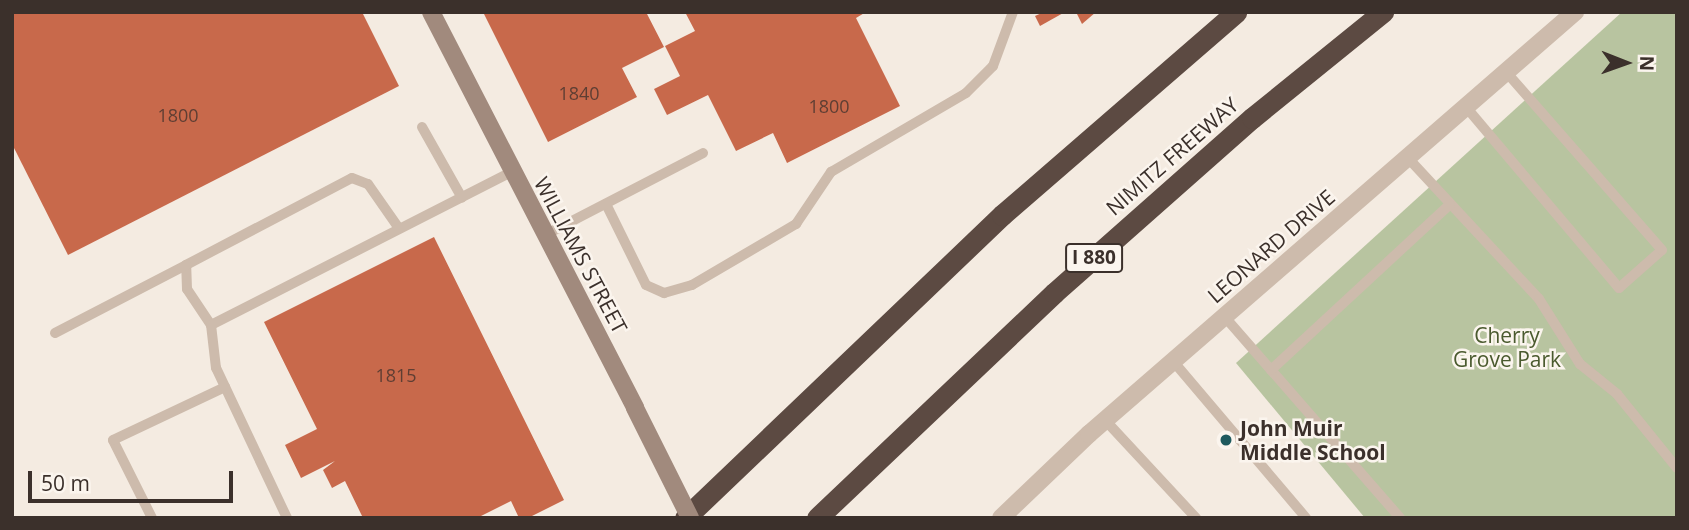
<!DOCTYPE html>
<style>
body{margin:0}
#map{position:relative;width:1689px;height:530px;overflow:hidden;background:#f4ebe1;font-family:"Open Sans",sans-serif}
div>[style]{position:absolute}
.green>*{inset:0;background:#b8c4a0}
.building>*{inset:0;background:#c8694b}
.lane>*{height:10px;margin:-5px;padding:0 5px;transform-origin:5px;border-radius:5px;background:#cdbbac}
.street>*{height:18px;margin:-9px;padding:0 9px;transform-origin:9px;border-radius:9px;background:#cdbbac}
.secondary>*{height:18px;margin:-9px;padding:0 9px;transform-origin:9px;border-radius:9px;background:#a18a7d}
.highway>*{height:21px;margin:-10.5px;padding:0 10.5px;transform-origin:10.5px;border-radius:10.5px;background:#5c4a42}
.secondary-bridge>*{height:18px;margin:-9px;padding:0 9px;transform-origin:9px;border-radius:9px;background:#a18a7d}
.dots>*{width:19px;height:19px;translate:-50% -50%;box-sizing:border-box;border:4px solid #fbf5ee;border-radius:50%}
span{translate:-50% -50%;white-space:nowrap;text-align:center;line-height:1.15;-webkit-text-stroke:5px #fbf5ee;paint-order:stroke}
.number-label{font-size:18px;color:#5e3e33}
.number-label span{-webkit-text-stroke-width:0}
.shield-label span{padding:2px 5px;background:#fbf5ee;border:2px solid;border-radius:5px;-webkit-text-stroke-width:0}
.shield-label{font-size:19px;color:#3b302b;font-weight:700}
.street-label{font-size:21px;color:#3b302b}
.park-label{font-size:21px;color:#4a5a2e}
.poi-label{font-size:21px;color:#3b302b;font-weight:700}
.left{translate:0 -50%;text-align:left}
.frame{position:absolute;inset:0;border:14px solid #3b302b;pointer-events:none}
.north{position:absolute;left:1591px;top:28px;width:70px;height:70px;-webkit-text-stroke:5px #fbf5ee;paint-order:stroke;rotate:91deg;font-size:19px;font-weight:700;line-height:28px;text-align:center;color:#3b302b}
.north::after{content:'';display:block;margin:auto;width:24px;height:32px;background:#3b302b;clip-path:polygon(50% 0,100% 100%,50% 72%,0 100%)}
.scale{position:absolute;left:28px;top:471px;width:205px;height:32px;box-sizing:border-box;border:4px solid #3b302b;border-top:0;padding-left:9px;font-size:21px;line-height:24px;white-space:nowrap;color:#3b302b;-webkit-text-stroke:5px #fbf5ee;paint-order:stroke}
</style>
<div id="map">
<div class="green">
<div style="clip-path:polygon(1622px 12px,1677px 12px,1677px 518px,1365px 518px,1236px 363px)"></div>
</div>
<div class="building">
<div style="clip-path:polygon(12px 12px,362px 12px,399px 86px,68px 255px,12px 144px)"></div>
<div style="clip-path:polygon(483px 12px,646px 12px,664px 47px,622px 68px,637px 97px,548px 142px)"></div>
<div style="clip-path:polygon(685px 12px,866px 12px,856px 18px,900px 106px,787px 163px,773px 133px,736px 151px,708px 95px,667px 115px,654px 89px,680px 76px,665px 46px,695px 31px)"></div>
<div style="clip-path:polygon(1044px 12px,1065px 12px,1040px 26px,1035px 16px)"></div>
<div style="clip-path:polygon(1076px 12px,1096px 12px,1082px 24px)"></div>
<div style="clip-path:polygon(434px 237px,564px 500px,528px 518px,519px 518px,511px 501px,477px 518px,363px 518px,345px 481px,332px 488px,323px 470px,335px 461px,301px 478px,285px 445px,317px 429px,264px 322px)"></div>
</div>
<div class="lane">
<div style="left:1466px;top:107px;width:237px;rotate:49.8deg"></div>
<div style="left:1619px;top:288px;width:57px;rotate:-41.5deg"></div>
<div style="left:1662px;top:250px;width:237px;rotate:-131.2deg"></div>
<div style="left:422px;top:127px;width:81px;rotate:60.6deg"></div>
<div style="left:1408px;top:158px;width:192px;rotate:47.1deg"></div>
<div style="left:1539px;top:299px;width:77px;rotate:57.8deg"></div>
<div style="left:1580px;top:364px;width:48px;rotate:39deg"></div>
<div style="left:1617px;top:394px;width:95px;rotate:51deg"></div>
<div style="left:606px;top:204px;width:90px;rotate:63.7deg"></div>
<div style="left:646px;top:285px;width:20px;rotate:24deg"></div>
<div style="left:664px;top:293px;width:29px;rotate:-16deg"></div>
<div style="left:692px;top:285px;width:121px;rotate:-30.4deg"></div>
<div style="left:796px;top:224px;width:63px;rotate:-56.1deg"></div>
<div style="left:831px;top:172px;width:156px;rotate:-30.3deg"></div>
<div style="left:966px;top:93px;width:38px;rotate:-45deg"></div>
<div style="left:993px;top:66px;width:58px;rotate:-69.7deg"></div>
<div style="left:545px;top:235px;width:178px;rotate:-27.4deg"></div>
<div style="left:1224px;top:316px;width:268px;rotate:48.9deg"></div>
<div style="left:211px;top:325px;width:43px;rotate:-123.7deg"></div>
<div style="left:187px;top:289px;width:24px;rotate:-92deg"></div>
<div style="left:186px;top:265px;width:187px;rotate:-27.7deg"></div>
<div style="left:352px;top:178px;width:17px;rotate:21deg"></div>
<div style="left:368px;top:184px;width:52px;rotate:55.1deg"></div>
<div style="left:55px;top:333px;width:148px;rotate:-27.4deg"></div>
<div style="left:1173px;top:361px;width:206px;rotate:49.7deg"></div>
<div style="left:1271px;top:370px;width:244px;rotate:-42.8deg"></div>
<div style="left:1105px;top:420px;width:134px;rotate:47.1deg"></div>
<div style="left:152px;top:518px;width:87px;rotate:-116.6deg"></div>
<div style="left:113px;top:440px;width:124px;rotate:-25.3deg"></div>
<div style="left:287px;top:518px;width:166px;rotate:-115.3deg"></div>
<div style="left:216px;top:368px;width:43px;rotate:-96.6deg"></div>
<div style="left:211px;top:325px;width:337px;rotate:-27deg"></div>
</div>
<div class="street">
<div style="left:1001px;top:518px;width:122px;rotate:-43.7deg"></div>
<div style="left:1089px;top:434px;width:644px;rotate:-40.97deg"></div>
</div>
<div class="secondary">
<div style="left:431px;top:12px;width:445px;rotate:62.7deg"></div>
</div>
<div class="highway">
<div style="left:685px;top:518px;width:439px;rotate:-43.7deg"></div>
<div style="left:1002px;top:215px;width:310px;rotate:-40.9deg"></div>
<div style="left:817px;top:518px;width:327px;rotate:-43.5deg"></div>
<div style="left:1054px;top:293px;width:264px;rotate:-41.5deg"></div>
<div style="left:1252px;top:118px;width:169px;rotate:-39deg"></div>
</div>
<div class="secondary-bridge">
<div style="left:635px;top:408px;width:123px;rotate:63.4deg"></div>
</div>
<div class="dots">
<div style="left:1226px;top:440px;background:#1f5a5e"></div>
</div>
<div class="number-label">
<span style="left:579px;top:93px">1840</span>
<span style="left:829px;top:106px">1800</span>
<span style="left:178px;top:115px">1800</span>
<span style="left:396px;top:375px">1815</span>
</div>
<div class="shield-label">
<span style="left:1094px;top:258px">I 880</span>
</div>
<div class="street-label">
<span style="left:1172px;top:156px;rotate:-41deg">NIMITZ FREEWAY</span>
<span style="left:1271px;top:246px;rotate:-41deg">LEONARD DRIVE</span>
<span style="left:581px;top:255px;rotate:62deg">WILLIAMS STREET</span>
</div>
<div class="park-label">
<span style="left:1507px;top:347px">Cherry<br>Grove Park</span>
</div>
<div class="poi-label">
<span class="left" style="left:1240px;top:440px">John Muir<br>Middle School</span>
</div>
<div class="frame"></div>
<div class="north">N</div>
<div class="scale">50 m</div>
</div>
